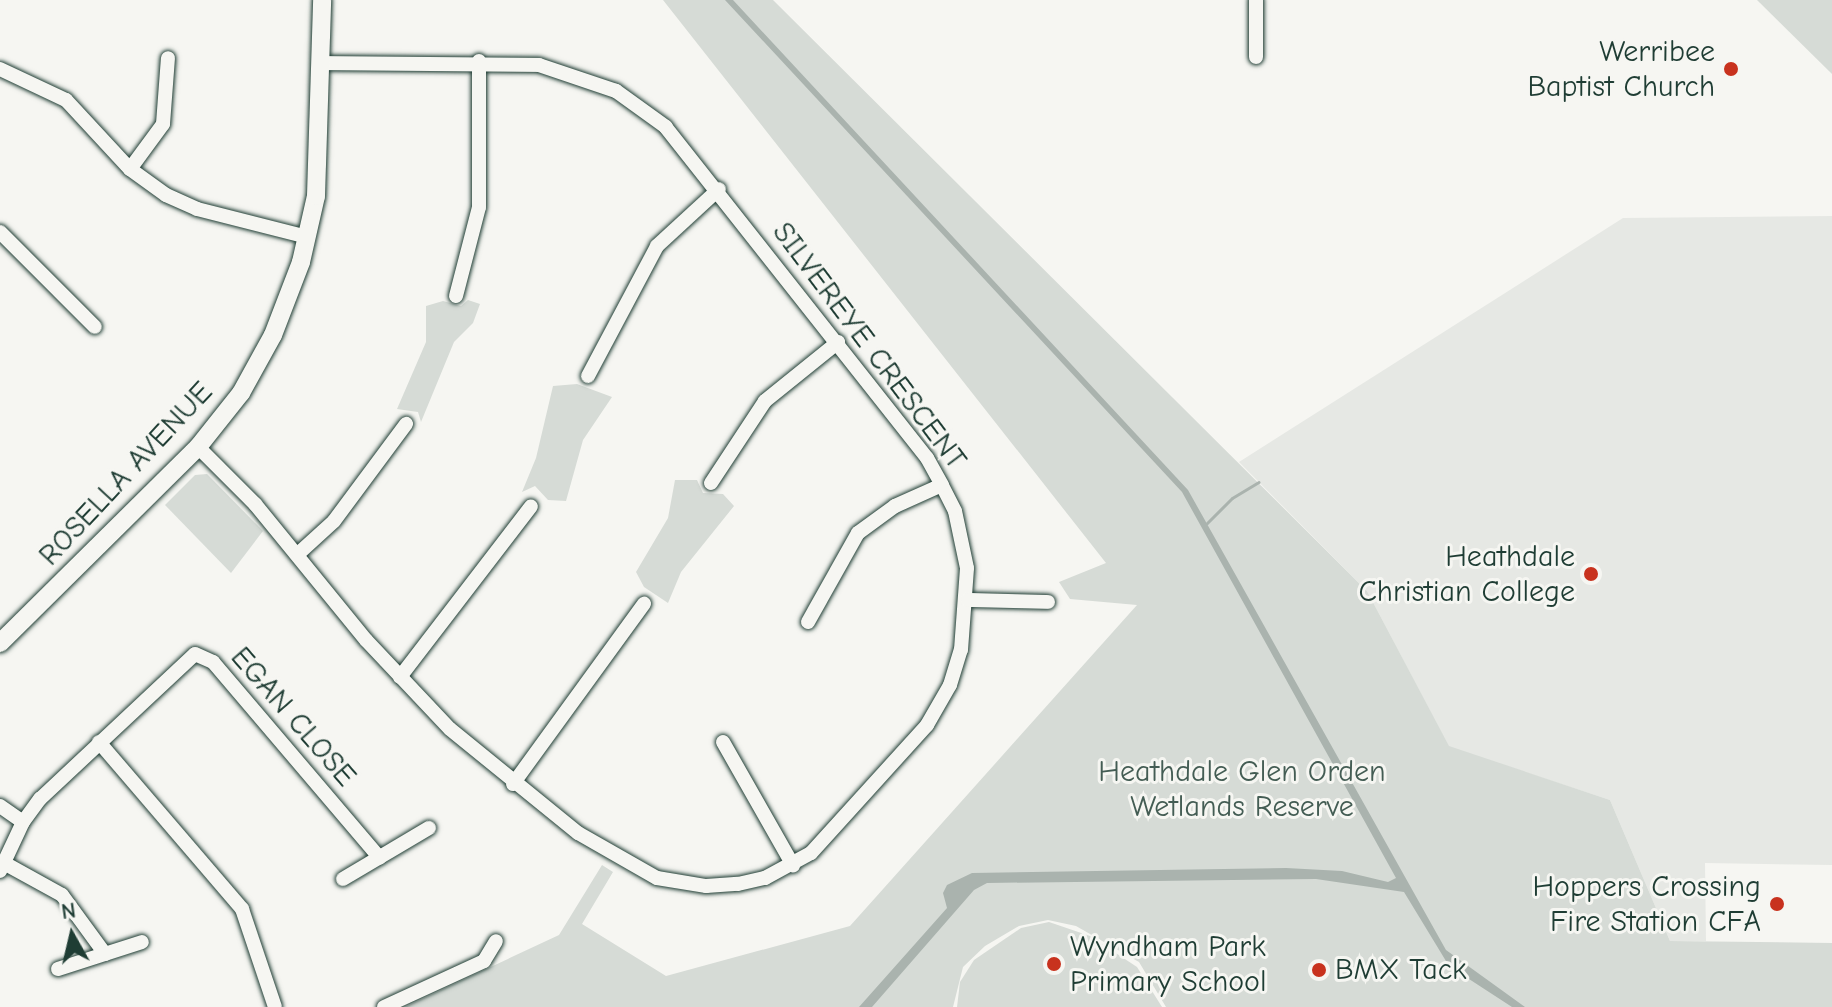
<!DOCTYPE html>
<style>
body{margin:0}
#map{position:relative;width:1832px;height:1007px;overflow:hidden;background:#f6f6f2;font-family:"Comic Neue",sans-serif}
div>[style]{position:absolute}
.built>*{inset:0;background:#e6e8e4}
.green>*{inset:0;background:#d6dbd6}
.water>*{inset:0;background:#aab3ae}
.stream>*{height:3px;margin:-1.5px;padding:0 1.5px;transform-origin:1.5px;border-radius:1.5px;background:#aab3ae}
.roads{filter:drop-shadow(0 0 2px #1f3d34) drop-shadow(0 0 2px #1f3d34)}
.street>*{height:14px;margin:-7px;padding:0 7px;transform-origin:7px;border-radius:7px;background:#f6f6f2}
.secondary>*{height:18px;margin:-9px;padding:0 9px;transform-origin:9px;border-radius:9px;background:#f6f6f2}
.dots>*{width:22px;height:22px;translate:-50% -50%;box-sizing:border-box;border:4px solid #f6f6f2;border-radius:50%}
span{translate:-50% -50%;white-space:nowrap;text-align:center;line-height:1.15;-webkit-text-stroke:6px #f6f6f2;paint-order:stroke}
.poi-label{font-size:30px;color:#1f3d34}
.right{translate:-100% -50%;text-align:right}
.left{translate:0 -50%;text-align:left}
.street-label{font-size:30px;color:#1f3d34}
.park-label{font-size:30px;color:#445d54}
.north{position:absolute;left:32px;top:895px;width:80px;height:80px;-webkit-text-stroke:6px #f6f6f2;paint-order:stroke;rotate:352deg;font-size:22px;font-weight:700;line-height:32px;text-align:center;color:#1f3d34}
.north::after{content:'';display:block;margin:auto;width:28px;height:36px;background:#1f3d34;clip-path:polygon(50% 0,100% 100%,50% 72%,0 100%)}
</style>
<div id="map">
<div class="built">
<div style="clip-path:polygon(1832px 216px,1832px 865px,1705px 863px,1706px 941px,1670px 941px,1610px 800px,1449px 747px,1367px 591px,1239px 462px,1623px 218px)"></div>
</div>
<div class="green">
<div style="clip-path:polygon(663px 0,773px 0,1367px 591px,1449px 746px,1610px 800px,1670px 941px,1832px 943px,1832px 1007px,1166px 1007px,1139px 962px,1076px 926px,1048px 920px,1019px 926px,985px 946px,963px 967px,953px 1007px,405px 1007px,559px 935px,602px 865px,613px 872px,582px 924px,666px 976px,850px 926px,1137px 605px,1070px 599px,1059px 582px,1106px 563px)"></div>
<div style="clip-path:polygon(1757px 0,1832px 0,1832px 74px)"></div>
<div style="clip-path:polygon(468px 300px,480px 304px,473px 323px,454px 342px,421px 422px,418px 412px,397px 409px,426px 342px,426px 306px,443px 301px,461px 306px)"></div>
<div style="clip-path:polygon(577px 384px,612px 397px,583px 440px,566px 501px,548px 500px,535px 486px,522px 492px,536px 458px,553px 386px)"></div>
<div style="clip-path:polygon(207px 474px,263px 531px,231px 573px,165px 505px,195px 475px)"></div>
<div style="clip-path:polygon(675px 480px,697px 480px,703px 493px,723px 494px,734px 506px,681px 572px,668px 603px,644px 587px,636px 572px,668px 518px)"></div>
<div style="clip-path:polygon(1049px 922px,1090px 936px,1137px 967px,1162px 1007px,957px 1007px,960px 982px,974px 960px,1021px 928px)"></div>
</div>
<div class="water">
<div style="clip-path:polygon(725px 0,733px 0,1188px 490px,1446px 950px,1525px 1007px,1512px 1007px,1449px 966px,1404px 892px,1316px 879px,987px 883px,974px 890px,872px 1007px,859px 1007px,947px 908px,943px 893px,947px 885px,972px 873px,1286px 868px,1342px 871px,1388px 882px,1396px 878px,1182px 492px)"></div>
</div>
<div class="stream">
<div style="left:1207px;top:523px;width:35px;rotate:-45deg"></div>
<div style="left:1232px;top:498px;width:31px;rotate:-31deg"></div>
</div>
<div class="roads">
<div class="street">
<div style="left:1256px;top:57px;width:57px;rotate:-90deg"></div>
<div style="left:0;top:69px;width:73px;rotate:25.2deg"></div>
<div style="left:66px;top:100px;width:94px;rotate:47.2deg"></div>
<div style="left:130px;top:169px;width:44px;rotate:35.8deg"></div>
<div style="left:166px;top:195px;width:34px;rotate:24deg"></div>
<div style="left:197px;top:209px;width:114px;rotate:14.2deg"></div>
<div style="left:130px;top:169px;width:56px;rotate:-53.7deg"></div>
<div style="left:163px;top:124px;width:66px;rotate:-85.7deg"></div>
<div style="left:0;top:232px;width:134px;rotate:45deg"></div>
<div style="left:456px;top:296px;width:92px;rotate:-75.5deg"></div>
<div style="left:479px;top:207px;width:146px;rotate:-90deg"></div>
<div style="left:588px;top:376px;width:147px;rotate:-62deg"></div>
<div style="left:657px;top:246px;width:84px;rotate:-42.6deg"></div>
<div style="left:198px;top:447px;width:81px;rotate:45deg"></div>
<div style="left:255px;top:504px;width:176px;rotate:50.8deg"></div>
<div style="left:366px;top:640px;width:122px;rotate:46.7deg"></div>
<div style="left:450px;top:729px;width:165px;rotate:39.1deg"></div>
<div style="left:578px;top:833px;width:91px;rotate:29.7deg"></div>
<div style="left:657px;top:878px;width:50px;rotate:9.3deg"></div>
<div style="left:706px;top:886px;width:32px;rotate:-4deg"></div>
<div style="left:738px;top:884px;width:28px;rotate:-13deg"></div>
<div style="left:765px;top:878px;width:52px;rotate:-28.5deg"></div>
<div style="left:811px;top:853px;width:173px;rotate:-47.8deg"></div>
<div style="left:927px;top:725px;width:46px;rotate:-60.1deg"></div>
<div style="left:950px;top:685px;width:37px;rotate:-73deg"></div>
<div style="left:961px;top:650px;width:82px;rotate:-85.8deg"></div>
<div style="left:967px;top:568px;width:58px;rotate:-101.9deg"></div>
<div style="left:955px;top:511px;width:29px;rotate:-117deg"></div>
<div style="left:942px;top:485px;width:31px;rotate:-119deg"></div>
<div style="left:927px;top:458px;width:422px;rotate:-128.3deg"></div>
<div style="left:666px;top:127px;width:62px;rotate:-144.2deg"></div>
<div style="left:616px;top:91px;width:81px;rotate:-161.3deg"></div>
<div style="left:539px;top:65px;width:218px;rotate:-179.5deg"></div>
<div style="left:711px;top:483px;width:98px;rotate:-56.6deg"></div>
<div style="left:765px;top:401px;width:94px;rotate:-38.9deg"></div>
<div style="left:299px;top:553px;width:47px;rotate:-42.4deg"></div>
<div style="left:334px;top:521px;width:121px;rotate:-53.4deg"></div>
<div style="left:968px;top:600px;width:80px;rotate:1.4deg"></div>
<div style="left:808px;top:622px;width:102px;rotate:-60.7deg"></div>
<div style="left:858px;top:533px;width:46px;rotate:-36.1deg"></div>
<div style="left:895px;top:506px;width:51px;rotate:-24.1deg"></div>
<div style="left:400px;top:677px;width:215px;rotate:-52.5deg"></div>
<div style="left:99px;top:742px;width:220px;rotate:49.4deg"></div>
<div style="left:242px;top:909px;width:103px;rotate:71.4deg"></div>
<div style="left:723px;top:742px;width:142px;rotate:60.4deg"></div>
<div style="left:513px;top:784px;width:223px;rotate:-54deg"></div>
<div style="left:0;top:806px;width:28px;rotate:35deg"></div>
<div style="left:4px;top:863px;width:66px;rotate:28.9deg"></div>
<div style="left:62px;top:895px;width:73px;rotate:53.9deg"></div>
<div style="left:0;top:871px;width:54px;rotate:-64.9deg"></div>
<div style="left:23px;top:822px;width:29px;rotate:-54deg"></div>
<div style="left:40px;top:799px;width:212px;rotate:-43.1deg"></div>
<div style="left:195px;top:654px;width:20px;rotate:24deg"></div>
<div style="left:213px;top:662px;width:257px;rotate:49.6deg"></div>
<div style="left:343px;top:879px;width:100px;rotate:-30.7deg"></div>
<div style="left:58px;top:969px;width:88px;rotate:-17.8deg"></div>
<div style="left:384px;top:1007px;width:110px;rotate:-24.7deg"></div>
<div style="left:484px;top:961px;width:23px;rotate:-59deg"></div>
</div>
<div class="secondary">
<div style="left:0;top:643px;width:279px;rotate:-44.7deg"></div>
<div style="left:198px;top:447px;width:69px;rotate:-51.5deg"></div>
<div style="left:241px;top:393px;width:66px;rotate:-61.1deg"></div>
<div style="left:273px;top:335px;width:78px;rotate:-69deg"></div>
<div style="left:301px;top:262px;width:68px;rotate:-77.2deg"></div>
<div style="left:316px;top:196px;width:196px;rotate:-88.2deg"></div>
</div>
</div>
<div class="dots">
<div style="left:1731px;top:69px;background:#c8321e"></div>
<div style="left:1591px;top:574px;background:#c8321e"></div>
<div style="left:1777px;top:904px;background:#c8321e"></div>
<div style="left:1054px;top:964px;background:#c8321e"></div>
<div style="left:1319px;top:970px;background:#c8321e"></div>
</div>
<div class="poi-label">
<span class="right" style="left:1715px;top:69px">Werribee<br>Baptist Church</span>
<span class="right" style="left:1575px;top:574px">Heathdale<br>Christian College</span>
<span class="right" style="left:1761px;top:904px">Hoppers Crossing<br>Fire Station CFA</span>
<span class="left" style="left:1070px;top:964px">Wyndham Park<br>Primary School</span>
<span class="left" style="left:1335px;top:970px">BMX Tack</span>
</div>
<div class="street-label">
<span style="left:869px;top:346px;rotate:53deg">SILVEREYE CRESCENT</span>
<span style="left:126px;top:474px;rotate:-47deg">ROSELLA AVENUE</span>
<span style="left:293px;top:717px;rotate:49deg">EGAN CLOSE</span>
</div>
<div class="park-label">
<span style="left:1242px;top:789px">Heathdale Glen Orden<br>Wetlands Reserve</span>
</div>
<div class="north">N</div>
</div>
